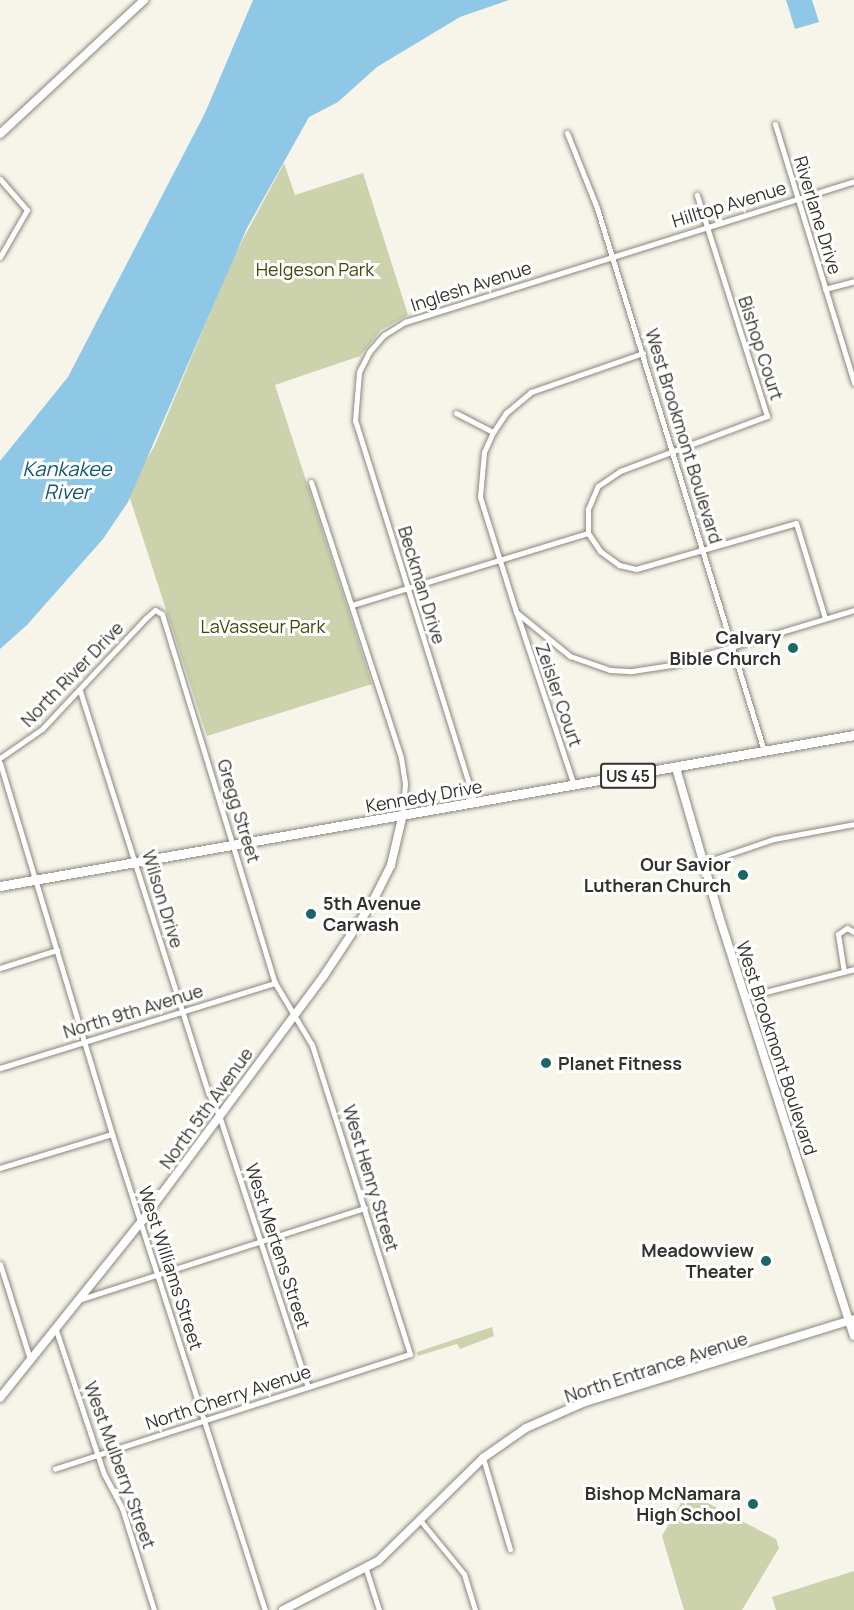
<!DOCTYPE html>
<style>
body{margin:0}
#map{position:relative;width:854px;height:1610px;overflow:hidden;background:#f7f5ea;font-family:Manrope,sans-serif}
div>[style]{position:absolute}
.green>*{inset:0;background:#cbd2ac}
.water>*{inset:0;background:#8fc8e7}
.roads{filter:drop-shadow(0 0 2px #89877d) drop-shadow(0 0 2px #89877d)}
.street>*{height:5px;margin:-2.5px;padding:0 2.5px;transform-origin:2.5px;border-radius:2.5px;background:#fff}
.secondary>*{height:8px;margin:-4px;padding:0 4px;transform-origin:4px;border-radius:4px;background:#fff}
.primary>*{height:9px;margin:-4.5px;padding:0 4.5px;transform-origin:4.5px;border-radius:4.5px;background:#fff}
.dots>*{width:16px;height:16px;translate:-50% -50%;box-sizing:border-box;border:3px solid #fff;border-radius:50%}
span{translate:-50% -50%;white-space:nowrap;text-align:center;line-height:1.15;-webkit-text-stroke:6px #fff;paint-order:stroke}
.shield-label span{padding:2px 4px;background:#fff;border:2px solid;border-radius:4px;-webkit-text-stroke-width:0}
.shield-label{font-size:16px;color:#32322d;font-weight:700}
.street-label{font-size:18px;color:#32322d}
.park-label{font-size:18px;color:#414909}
.poi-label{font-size:18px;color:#32322d;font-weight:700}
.right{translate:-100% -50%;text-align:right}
.left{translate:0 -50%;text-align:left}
.water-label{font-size:20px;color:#0f5775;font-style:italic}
</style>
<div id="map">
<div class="green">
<div style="clip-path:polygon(284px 163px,295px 195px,363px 173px,408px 315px,381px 330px,360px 356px,275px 385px,372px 684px,207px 736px,127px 489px,154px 447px,234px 256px)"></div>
<div style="clip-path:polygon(492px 1327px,494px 1336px,460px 1349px,457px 1344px,418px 1356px,417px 1352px)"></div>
<div style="clip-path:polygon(687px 1492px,776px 1539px,779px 1548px,742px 1610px,684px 1610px,662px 1536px)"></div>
<div style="clip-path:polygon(854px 1571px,854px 1610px,776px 1610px,772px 1597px)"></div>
</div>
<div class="water">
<div style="clip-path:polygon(253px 0,509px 0,460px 17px,377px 67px,338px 102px,309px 117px,247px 228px,128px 502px,103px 539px,27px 625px,0 649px,0 461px,68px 377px,205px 113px)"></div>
<div style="clip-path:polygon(786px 0,812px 0,819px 22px,795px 29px)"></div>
</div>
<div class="roads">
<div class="street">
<div style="left:775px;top:124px;width:271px;rotate:73deg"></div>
<div style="left:567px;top:133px;width:81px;rotate:68.2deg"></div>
<div style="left:597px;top:208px;width:568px;rotate:72.9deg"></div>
<div style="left:0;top:179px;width:41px;rotate:48.9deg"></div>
<div style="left:27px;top:210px;width:54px;rotate:119.9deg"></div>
<div style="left:825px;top:289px;width:30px;rotate:-15deg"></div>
<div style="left:643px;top:353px;width:119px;rotate:160.8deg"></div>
<div style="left:531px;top:392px;width:33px;rotate:140deg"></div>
<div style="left:506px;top:413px;width:23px;rotate:124deg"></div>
<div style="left:493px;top:432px;width:22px;rotate:114deg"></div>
<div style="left:484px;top:452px;width:45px;rotate:95.1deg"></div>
<div style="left:480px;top:497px;width:121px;rotate:72.6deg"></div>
<div style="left:516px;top:612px;width:70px;rotate:39.2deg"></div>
<div style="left:570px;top:656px;width:42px;rotate:19.3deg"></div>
<div style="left:610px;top:670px;width:22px;rotate:3deg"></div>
<div style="left:632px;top:671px;width:40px;rotate:-8.5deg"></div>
<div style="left:672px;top:665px;width:190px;rotate:-16.8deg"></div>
<div style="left:456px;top:413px;width:42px;rotate:27.2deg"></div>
<div style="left:311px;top:482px;width:290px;rotate:71.9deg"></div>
<div style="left:401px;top:758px;width:26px;rotate:81deg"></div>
<div style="left:405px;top:784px;width:33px;rotate:95deg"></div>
<div style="left:588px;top:533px;width:24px;rotate:-90deg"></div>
<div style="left:588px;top:509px;width:25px;rotate:-67deg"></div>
<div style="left:598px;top:486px;width:27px;rotate:-34deg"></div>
<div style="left:620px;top:471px;width:157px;rotate:-20.5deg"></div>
<div style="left:767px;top:416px;width:232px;rotate:-107.6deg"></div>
<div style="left:588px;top:533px;width:22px;rotate:56deg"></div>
<div style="left:600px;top:551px;width:24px;rotate:36deg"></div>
<div style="left:619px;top:565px;width:17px;rotate:13deg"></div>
<div style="left:636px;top:569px;width:166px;rotate:-16deg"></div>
<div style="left:796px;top:523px;width:99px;rotate:73deg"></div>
<div style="left:352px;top:605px;width:247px;rotate:-17deg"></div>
<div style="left:517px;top:614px;width:180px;rotate:71.6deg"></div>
<div style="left:80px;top:691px;width:423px;rotate:72.3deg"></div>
<div style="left:209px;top:1094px;width:23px;rotate:65deg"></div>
<div style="left:219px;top:1115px;width:286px;rotate:71.9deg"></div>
<div style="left:0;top:758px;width:51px;rotate:-34.6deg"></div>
<div style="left:42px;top:729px;width:152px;rotate:-46.9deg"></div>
<div style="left:146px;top:618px;width:12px;rotate:-42deg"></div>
<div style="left:155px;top:610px;width:8px;rotate:30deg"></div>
<div style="left:162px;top:614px;width:386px;rotate:73deg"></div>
<div style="left:275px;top:983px;width:72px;rotate:59.2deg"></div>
<div style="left:312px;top:1045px;width:324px;rotate:72.4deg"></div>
<div style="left:410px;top:1354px;width:373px;rotate:162.1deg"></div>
<div style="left:0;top:763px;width:388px;rotate:73.2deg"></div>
<div style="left:112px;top:1134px;width:500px;rotate:72.2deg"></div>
<div style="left:475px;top:803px;width:400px;rotate:-107.4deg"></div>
<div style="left:355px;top:421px;width:49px;rotate:-85.3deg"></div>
<div style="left:359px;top:372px;width:22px;rotate:-63deg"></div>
<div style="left:369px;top:352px;width:23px;rotate:-49deg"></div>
<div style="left:384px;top:335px;width:25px;rotate:-32deg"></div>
<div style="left:405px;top:322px;width:471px;rotate:-17.4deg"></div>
<div style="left:703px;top:863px;width:75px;rotate:-18.7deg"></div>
<div style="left:774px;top:839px;width:81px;rotate:-10.6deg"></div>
<div style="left:0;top:968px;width:60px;rotate:-17.5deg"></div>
<div style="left:844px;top:972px;width:38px;rotate:-99deg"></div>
<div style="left:838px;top:934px;width:11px;rotate:-34deg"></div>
<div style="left:847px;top:928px;width:8px;rotate:30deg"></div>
<div style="left:746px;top:997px;width:112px;rotate:-14.5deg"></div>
<div style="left:0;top:1068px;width:288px;rotate:-17.2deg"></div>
<div style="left:0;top:1168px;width:117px;rotate:-16.9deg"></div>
<div style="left:0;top:1264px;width:100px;rotate:72.5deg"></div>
<div style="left:81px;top:1299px;width:298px;rotate:-17.8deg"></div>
<div style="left:56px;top:1330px;width:152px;rotate:71.6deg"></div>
<div style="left:104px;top:1474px;width:38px;rotate:62deg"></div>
<div style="left:122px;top:1508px;width:107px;rotate:72.6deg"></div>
<div style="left:483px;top:1458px;width:95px;rotate:73.5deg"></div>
<div style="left:420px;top:1520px;width:70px;rotate:50.8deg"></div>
<div style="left:464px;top:1574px;width:38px;rotate:73deg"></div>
<div style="left:366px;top:1569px;width:43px;rotate:72.4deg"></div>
</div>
<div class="secondary">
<div style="left:0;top:134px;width:197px;rotate:-42.9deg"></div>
<div style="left:676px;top:768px;width:154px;rotate:73.8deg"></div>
<div style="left:719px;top:916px;width:441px;rotate:72.2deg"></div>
<div style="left:0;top:1398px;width:226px;rotate:-51.3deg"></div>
<div style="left:141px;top:1222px;width:305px;rotate:-53.4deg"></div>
<div style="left:323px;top:977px;width:89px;rotate:-56.5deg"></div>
<div style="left:372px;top:903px;width:42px;rotate:-63.4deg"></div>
<div style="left:391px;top:865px;width:48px;rotate:-76.8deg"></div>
<div style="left:283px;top:1610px;width:107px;rotate:-27.3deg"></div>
<div style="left:378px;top:1561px;width:147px;rotate:-44.4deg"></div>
<div style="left:483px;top:1458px;width:52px;rotate:-34.9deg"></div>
<div style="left:526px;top:1428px;width:64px;rotate:-23.8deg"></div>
<div style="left:585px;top:1402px;width:282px;rotate:-17.1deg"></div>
</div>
<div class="primary">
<div style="left:0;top:886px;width:867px;rotate:-10.03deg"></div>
</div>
</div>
<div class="dots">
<div style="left:793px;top:648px;background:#1a6764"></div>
<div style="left:743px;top:875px;background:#1a6764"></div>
<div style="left:311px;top:914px;background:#1a6764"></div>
<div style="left:546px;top:1063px;background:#1a6764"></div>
<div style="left:766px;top:1261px;background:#1a6764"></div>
<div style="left:753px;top:1504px;background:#1a6764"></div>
</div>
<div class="shield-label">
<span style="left:628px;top:776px">US 45</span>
</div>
<div class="street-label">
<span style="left:729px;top:204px;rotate:-17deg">Hilltop Avenue</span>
<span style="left:818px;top:215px;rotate:73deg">Riverlane Drive</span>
<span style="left:471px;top:286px;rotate:-18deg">Inglesh Avenue</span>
<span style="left:761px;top:348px;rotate:72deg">Bishop Court</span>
<span style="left:684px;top:436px;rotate:73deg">West Brookmont Boulevard</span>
<span style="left:422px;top:585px;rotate:73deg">Beckman Drive</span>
<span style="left:72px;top:674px;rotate:-46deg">North River Drive</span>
<span style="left:559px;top:695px;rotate:71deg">Zeisler Court</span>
<span style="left:424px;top:796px;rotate:-10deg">Kennedy Drive</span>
<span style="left:239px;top:811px;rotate:73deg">Gregg Street</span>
<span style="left:163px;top:899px;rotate:73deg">Wilson Drive</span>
<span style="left:133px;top:1011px;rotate:-17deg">North 9th Avenue</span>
<span style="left:777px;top:1048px;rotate:72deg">West Brookmont Boulevard</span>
<span style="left:206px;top:1108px;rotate:-54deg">North 5th Avenue</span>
<span style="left:371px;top:1178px;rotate:73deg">West Henry Street</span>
<span style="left:278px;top:1246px;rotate:72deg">West Mertens Street</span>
<span style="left:171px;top:1268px;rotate:72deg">West Williams Street</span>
<span style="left:656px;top:1367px;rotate:-18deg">North Entrance Avenue</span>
<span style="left:228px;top:1397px;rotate:-18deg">North Cherry Avenue</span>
<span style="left:120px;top:1465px;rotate:70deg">West Mulberry Street</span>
</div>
<div class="park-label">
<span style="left:315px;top:269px">Helgeson Park</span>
<span style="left:263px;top:626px">LaVasseur Park</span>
</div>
<div class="poi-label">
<span class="right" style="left:781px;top:648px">Calvary<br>Bible Church</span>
<span class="right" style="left:731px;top:875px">Our Savior<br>Lutheran Church</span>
<span class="left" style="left:323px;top:914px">5th Avenue<br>Carwash</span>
<span class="left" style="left:558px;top:1063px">Planet Fitness</span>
<span class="right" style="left:754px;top:1261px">Meadowview<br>Theater</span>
<span class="right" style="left:741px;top:1504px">Bishop McNamara<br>High School</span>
</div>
<div class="water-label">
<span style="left:67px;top:480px">Kankakee<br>River</span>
</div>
</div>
